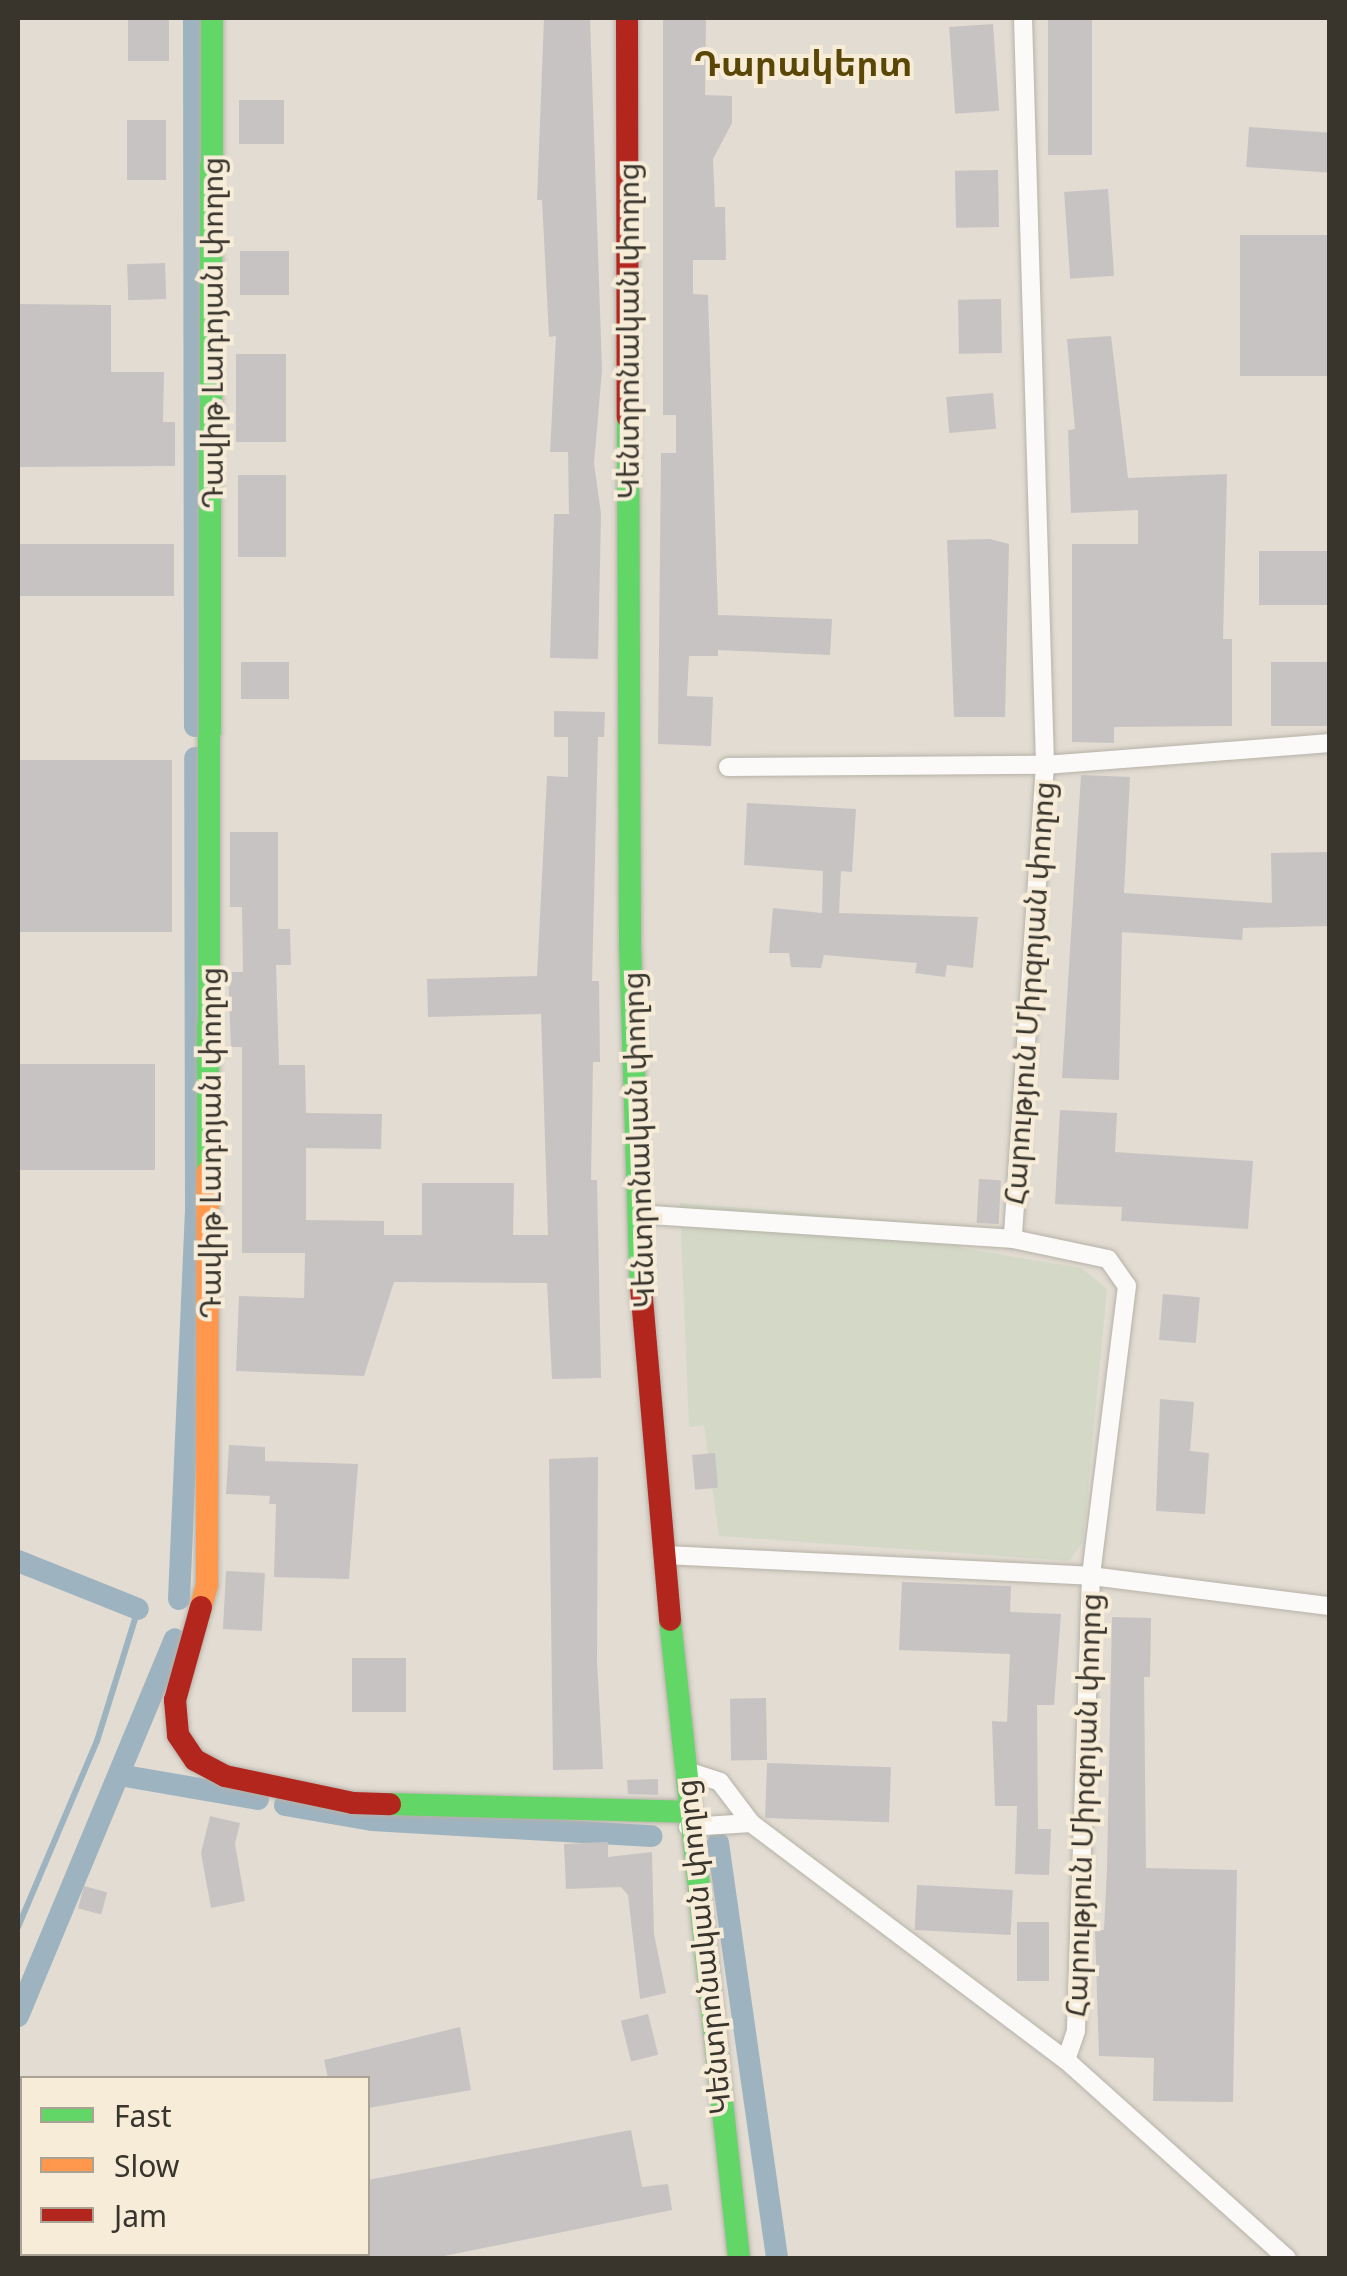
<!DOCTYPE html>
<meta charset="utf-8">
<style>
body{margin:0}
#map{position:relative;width:1347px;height:2276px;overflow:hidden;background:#e2dcd2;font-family:Georgia,"Noto Sans Armenian",serif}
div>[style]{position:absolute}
.green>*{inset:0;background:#d3d9c6}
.stream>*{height:6px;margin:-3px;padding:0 3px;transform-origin:3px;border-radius:3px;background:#9eb3c0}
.canal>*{height:22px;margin:-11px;padding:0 11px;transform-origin:11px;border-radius:11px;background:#9eb3c0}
.building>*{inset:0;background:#c8c3c3;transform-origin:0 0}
.roads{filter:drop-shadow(0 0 2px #b6b2a9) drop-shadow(0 0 2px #b6b2a9)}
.street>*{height:18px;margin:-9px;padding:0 9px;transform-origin:9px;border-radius:9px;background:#fbfaf8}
.fast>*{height:22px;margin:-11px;padding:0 11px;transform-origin:11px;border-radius:11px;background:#63d668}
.slow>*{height:22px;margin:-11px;padding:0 11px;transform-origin:11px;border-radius:11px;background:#ff974d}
.jam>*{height:22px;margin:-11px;padding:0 11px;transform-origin:11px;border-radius:11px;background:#b3261e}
span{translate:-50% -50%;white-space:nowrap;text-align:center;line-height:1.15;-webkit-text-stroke:8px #f6ecd8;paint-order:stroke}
.street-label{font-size:30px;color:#39352d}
.quarter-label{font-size:35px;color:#5a4706;font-weight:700}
.frame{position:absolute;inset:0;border:20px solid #39352d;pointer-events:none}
.legend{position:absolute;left:20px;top:2076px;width:350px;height:180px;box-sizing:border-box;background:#f6ecd8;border:2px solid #aaa394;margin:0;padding:12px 18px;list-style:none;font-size:30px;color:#39352d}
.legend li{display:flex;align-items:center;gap:20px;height:50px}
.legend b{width:50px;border:2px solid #aaa394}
</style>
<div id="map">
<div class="green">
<div style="clip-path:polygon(680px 1203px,963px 1226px,961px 1248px,1081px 1268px,1107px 1289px,1083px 1542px,1069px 1561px,719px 1536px,704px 1425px,689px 1427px)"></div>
</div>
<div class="stream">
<div style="left:18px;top:1927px;width:202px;rotate:-67deg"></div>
<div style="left:97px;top:1741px;width:138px;rotate:-72.7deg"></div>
</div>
<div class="canal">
<div style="left:194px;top:18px;width:708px;rotate:89.92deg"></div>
<div style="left:18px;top:1561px;width:129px;rotate:21.8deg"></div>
<div style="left:179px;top:1599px;width:385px;rotate:-87.5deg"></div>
<div style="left:196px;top:1214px;width:456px;rotate:-90.1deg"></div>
<div style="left:119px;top:1775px;width:141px;rotate:9.8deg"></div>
<div style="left:285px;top:1805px;width:88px;rotate:9.8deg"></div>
<div style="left:372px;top:1820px;width:280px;rotate:3.3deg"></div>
<div style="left:718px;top:1843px;width:419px;rotate:81.9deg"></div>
<div style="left:18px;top:2016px;width:408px;rotate:-67.4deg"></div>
</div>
<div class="building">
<div style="left:128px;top:18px;width:41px;height:43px"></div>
<div style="clip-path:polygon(544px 18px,590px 18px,602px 370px,594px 463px,601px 514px,598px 659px,550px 658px,554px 514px,569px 514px,568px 452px,550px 452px,556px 336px,549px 337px,542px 200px,537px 200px)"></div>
<div style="clip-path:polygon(663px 18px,706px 18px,705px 95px,732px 96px,732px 123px,713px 159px,715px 207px,725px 207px,726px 260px,693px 260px,693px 294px,708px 295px,718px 615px,832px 619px,830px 655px,718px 650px,718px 656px,689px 656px,687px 696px,713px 697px,711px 746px,658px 744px,661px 453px,676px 453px,676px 415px,663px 415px)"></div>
<div style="left:1048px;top:18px;width:44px;height:137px"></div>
<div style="left:993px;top:24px;width:87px;height:44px;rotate:86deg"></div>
<div style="left:239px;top:100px;width:45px;height:44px"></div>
<div style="left:166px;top:120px;width:60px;height:39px;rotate:90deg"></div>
<div style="left:1249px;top:127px;width:81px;height:40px;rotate:4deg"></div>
<div style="left:998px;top:170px;width:57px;height:43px;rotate:89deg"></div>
<div style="left:1108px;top:189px;width:87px;height:44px;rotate:86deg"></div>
<div style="left:1330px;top:235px;width:141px;height:90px;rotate:90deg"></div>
<div style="left:289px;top:251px;width:44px;height:49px;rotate:90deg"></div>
<div style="left:165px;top:263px;width:36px;height:38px;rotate:88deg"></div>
<div style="left:1001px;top:299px;width:54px;height:43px;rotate:89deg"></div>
<div style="clip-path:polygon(18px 304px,111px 305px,111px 372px,164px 372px,163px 422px,175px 422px,175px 466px,18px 467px)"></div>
<div style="clip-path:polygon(1111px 336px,1128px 478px,1227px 474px,1223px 639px,1232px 639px,1232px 726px,1114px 727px,1114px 743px,1072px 742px,1072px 544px,1138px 544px,1138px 510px,1071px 513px,1068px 430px,1075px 429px,1067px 339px)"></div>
<div style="left:236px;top:354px;width:50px;height:88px"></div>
<div style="left:993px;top:393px;width:36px;height:47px;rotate:85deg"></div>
<div style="left:238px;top:475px;width:48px;height:82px"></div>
<div style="clip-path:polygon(990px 539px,1009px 544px,1005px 717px,954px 717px,947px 540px)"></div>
<div style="left:19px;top:544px;width:155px;height:52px"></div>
<div style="left:1259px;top:551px;width:71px;height:54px"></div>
<div style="left:289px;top:662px;width:37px;height:48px;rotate:90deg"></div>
<div style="left:1271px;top:662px;width:59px;height:64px"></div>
<div style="clip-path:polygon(554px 711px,605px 712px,604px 737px,598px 737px,592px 981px,599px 981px,600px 1062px,593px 1062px,591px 1180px,597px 1180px,601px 1378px,552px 1379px,547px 1283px,394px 1282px,364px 1376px,236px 1371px,239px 1296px,304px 1298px,305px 1253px,242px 1253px,242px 1047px,231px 1047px,228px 972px,243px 972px,242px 907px,230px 907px,230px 832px,278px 832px,278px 929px,290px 929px,291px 965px,276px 965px,279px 1065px,305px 1065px,306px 1113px,382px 1114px,381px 1149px,306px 1148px,306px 1220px,384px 1221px,384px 1235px,422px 1235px,422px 1183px,514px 1183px,513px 1235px,548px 1235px,541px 1014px,428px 1017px,427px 979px,537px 976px,547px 776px,568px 777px,568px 737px,554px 737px)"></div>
<div style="left:18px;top:760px;width:154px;height:172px"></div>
<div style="clip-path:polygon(1081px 775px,1130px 777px,1124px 893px,1272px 903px,1271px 853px,1330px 852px,1330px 926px,1243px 928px,1242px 940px,1122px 932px,1119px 1080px,1062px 1078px)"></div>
<div style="clip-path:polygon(747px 803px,856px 809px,852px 872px,841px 871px,839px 913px,978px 917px,973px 968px,947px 965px,945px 977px,915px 973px,917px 963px,824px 955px,821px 968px,791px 967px,789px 953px,769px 953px,773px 908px,822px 913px,823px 871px,744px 865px)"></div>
<div style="left:20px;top:1064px;width:135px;height:106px"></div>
<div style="clip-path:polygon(1060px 1110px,1117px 1113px,1115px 1152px,1253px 1161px,1248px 1229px,1121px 1221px,1122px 1207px,1055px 1204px)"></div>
<div style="left:979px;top:1179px;width:22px;height:44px;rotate:3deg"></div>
<div style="left:1163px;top:1294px;width:37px;height:46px;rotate:5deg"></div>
<div style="clip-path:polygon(1160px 1399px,1194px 1402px,1190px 1451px,1209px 1453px,1205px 1514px,1156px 1511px)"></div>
<div style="clip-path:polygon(229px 1445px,265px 1447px,265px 1461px,358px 1464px,349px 1579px,274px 1577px,276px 1504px,269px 1504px,270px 1496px,226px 1494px)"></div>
<div style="left:715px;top:1453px;width:35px;height:23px;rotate:85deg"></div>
<div style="clip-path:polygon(598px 1457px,597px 1662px,603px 1769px,553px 1770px,549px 1459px)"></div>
<div style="left:226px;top:1571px;width:39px;height:58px;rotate:3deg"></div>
<div style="clip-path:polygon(902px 1582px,1011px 1586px,1010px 1612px,1061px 1614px,1054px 1705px,1037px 1705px,1038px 1829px,1051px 1829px,1049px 1875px,1015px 1874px,1017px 1806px,995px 1806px,992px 1721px,1007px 1722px,1010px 1654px,899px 1650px)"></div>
<div style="clip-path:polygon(1112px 1617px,1151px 1618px,1150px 1677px,1144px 1677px,1146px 1868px,1237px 1870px,1233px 2102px,1153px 2101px,1154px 2058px,1099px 2056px,1095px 1930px,1104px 1930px,1107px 1868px)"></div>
<div style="left:352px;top:1658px;width:54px;height:54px"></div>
<div style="left:766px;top:1698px;width:62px;height:36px;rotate:89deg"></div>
<div style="left:767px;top:1763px;width:124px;height:55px;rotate:2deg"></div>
<div style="clip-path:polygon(658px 1779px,658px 1795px,628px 1794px,627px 1780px)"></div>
<div style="clip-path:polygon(210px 1816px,240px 1823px,235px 1844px,245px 1901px,211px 1908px,201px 1853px)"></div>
<div style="clip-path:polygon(608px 1842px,608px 1857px,652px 1852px,654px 1934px,666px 1993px,640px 1999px,628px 1895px,621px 1887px,566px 1889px,564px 1844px)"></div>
<div style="left:917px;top:1885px;width:96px;height:45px;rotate:3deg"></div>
<div style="left:84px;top:1886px;width:24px;height:23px;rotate:15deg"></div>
<div style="left:1017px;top:1922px;width:32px;height:59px"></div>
<div style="left:648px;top:2014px;width:42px;height:28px;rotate:76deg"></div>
<div style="clip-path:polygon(460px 2027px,471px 2090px,368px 2108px,368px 2078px,328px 2078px,324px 2060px)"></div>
<div style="clip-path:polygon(631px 2130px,642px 2187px,668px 2184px,672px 2210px,434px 2258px,368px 2258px,368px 2180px)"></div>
</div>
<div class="roads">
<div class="street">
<div style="left:1023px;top:18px;width:747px;rotate:88.31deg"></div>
<div style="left:1045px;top:765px;width:475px;rotate:93.9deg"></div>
<div style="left:1013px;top:1239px;width:97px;rotate:11.9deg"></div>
<div style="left:1108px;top:1259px;width:33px;rotate:55deg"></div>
<div style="left:1127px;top:1286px;width:292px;rotate:97.1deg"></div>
<div style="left:1091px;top:1576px;width:455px;rotate:91.9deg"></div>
<div style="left:1076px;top:2031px;width:31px;rotate:109deg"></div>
<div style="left:728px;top:767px;width:317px;rotate:-0.4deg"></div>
<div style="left:1045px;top:765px;width:286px;rotate:-4.4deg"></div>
<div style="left:637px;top:1214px;width:377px;rotate:3.8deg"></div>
<div style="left:664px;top:1555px;width:428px;rotate:2.8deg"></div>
<div style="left:1091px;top:1576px;width:241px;rotate:7.2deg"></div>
<div style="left:684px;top:1770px;width:38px;rotate:18deg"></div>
<div style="left:720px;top:1782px;width:51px;rotate:52.9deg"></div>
<div style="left:751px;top:1823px;width:394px;rotate:37deg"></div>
<div style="left:1066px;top:2060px;width:297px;rotate:41.9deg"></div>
<div style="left:688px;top:1827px;width:63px;rotate:-3.6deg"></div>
</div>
<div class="fast">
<div style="left:628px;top:417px;width:527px;rotate:89.78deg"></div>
<div style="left:630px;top:944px;width:343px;rotate:88.2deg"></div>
<div style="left:208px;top:1172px;width:1154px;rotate:-89.8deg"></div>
<div style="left:670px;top:1620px;width:642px;rotate:83.83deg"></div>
<div style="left:390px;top:1804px;width:296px;rotate:1.5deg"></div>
</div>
<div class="slow">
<div style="left:201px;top:1607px;width:23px;rotate:-75deg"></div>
<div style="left:207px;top:1585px;width:413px;rotate:-89.9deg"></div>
</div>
<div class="jam">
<div style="left:627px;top:18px;width:399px;rotate:89.9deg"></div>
<div style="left:641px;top:1287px;width:334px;rotate:85deg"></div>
<div style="left:201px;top:1607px;width:97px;rotate:105.6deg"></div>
<div style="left:175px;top:1700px;width:35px;rotate:85deg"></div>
<div style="left:178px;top:1735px;width:30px;rotate:56deg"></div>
<div style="left:195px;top:1760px;width:34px;rotate:28deg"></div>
<div style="left:225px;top:1776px;width:131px;rotate:11.9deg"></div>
<div style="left:353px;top:1803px;width:37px;rotate:2deg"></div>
</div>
</div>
<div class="street-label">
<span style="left:628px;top:331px;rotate:-90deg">Կենտրոնական փողոց</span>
<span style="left:212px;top:333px;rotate:-90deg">Դավիթ Լադոյան փողոց</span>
<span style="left:1029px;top:993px;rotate:-86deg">Հարություն Միրզոյան փողոց</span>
<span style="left:638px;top:1140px;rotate:-92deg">Կենտրոնական փողոց</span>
<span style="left:210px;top:1143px;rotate:-90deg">Դավիթ Լադոյան փողոց</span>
<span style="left:1083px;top:1805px;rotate:-88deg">Հարություն Միրզոյան փողոց</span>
<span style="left:703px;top:1947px;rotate:-96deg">Կենտրոնական փողոց</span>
</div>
<div class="quarter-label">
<span style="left:803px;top:63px">Դարակերտ</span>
</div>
<div class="frame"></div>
<ul class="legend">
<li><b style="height:12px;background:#63d668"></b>Fast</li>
<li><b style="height:12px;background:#ff974d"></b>Slow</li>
<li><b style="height:12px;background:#b3261e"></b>Jam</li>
</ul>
</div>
